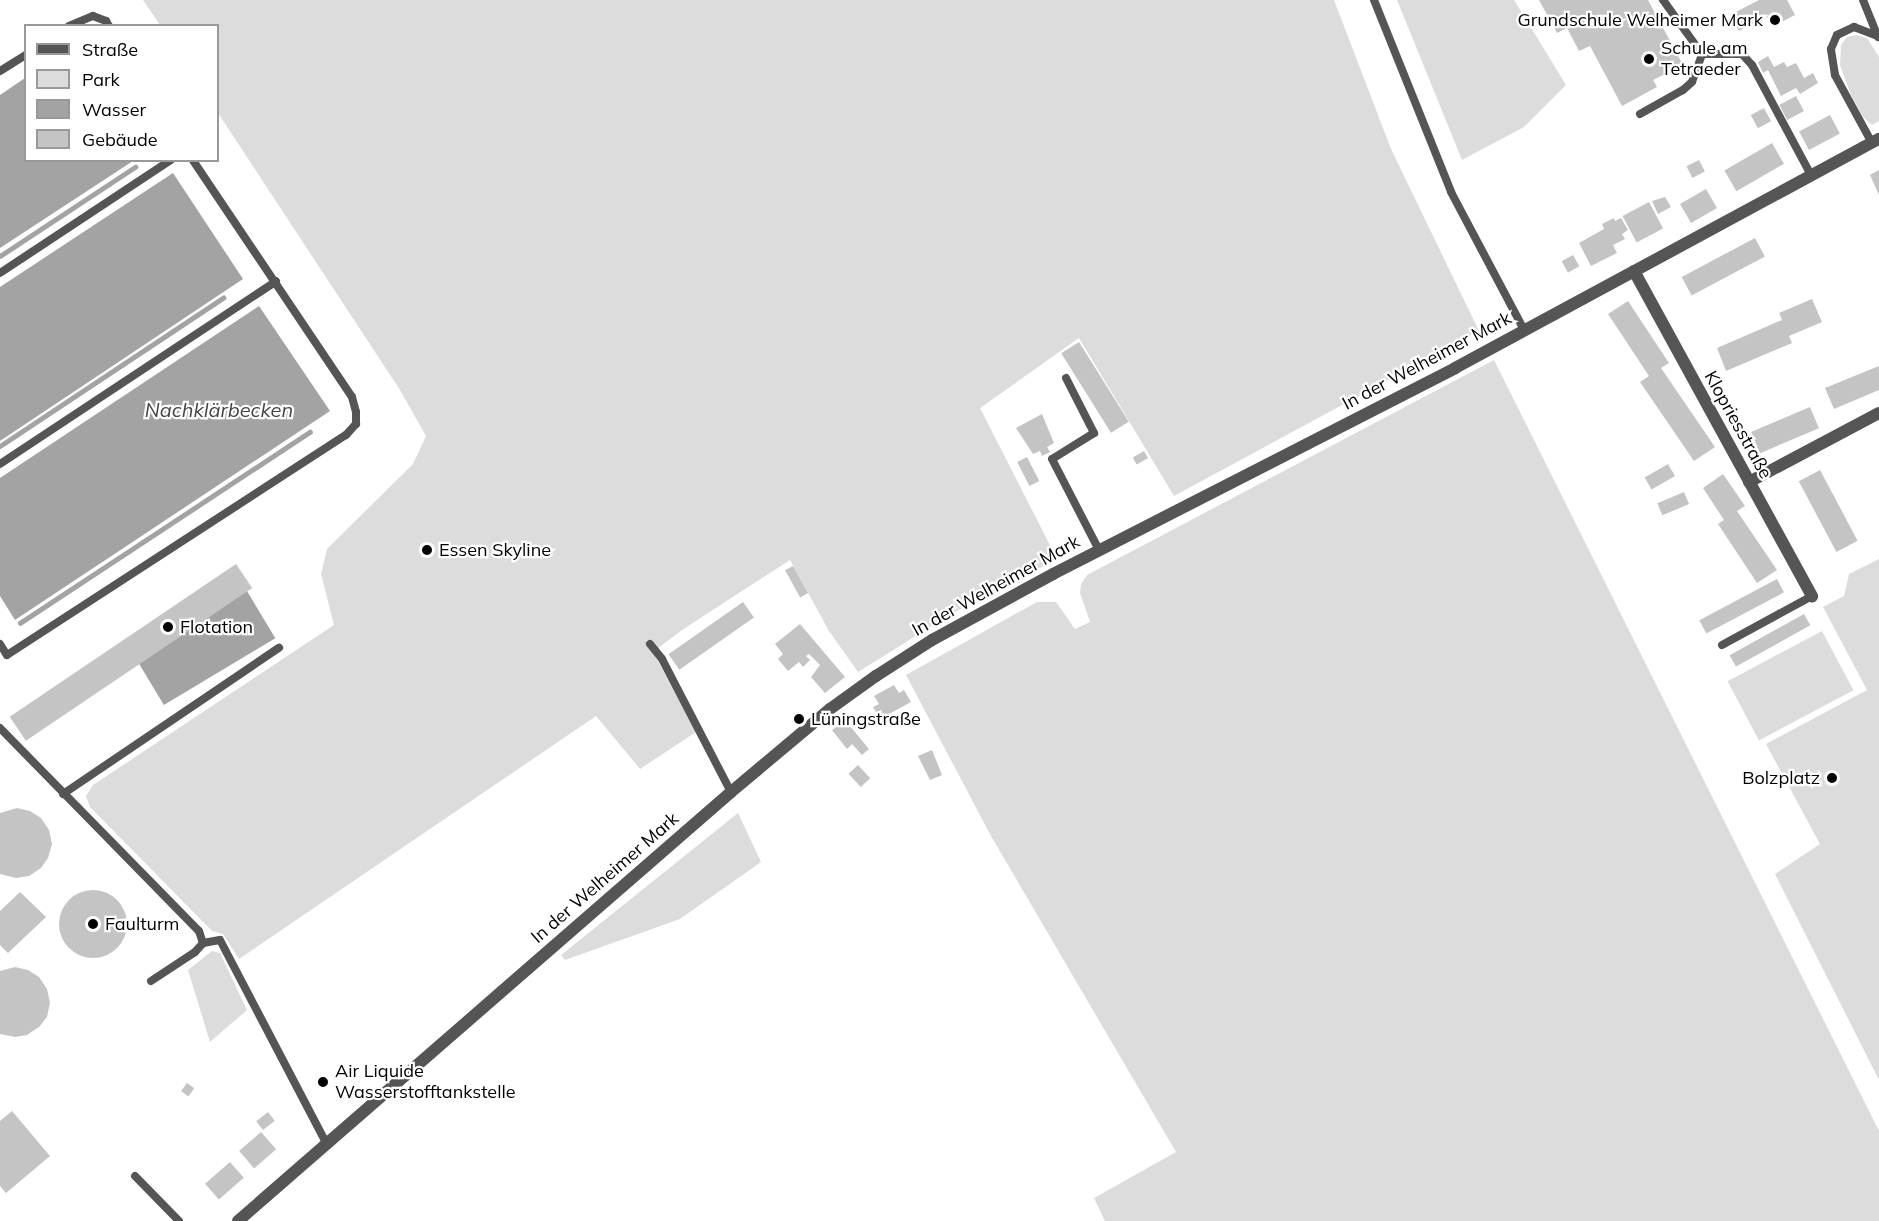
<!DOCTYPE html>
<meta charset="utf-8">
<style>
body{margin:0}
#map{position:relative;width:1879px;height:1221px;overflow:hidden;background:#fff;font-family:Mulish,sans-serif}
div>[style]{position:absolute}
.green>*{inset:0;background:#dcdcdc;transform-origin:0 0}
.water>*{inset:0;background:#a3a3a3;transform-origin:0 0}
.stream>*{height:4.5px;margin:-2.25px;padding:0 2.25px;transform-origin:2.25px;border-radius:2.25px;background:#a3a3a3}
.building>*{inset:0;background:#c4c4c4;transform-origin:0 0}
.round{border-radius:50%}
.service>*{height:8px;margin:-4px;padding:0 4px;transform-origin:4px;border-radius:4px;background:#555}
.minor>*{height:12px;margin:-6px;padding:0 6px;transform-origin:6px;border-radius:6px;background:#555}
.dots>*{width:16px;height:16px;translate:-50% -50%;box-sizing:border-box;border:3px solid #fff;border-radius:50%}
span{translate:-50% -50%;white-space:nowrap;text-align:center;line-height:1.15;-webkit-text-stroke:4.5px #fff;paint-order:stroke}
.poi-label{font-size:18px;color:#000}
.right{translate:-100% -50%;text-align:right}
.left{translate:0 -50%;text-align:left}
.street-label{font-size:18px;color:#000}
.water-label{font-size:20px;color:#444;font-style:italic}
.legend{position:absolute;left:24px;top:24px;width:195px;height:138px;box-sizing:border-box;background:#fff;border:2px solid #999;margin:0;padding:8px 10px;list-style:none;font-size:18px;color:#000}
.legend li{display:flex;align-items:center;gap:12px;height:30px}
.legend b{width:30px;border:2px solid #999}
</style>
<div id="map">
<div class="green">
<div style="clip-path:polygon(143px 0,1334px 0,1391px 149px,1479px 331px,1174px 496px,1079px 338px,980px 408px,1057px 559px,951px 614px,858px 672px,829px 631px,790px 560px,682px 630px,653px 652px,696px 732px,640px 769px,596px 716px,239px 959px,223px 934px,212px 931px,90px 807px,86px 796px,93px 785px,334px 625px,321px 574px,327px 549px,413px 464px,426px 436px,400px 390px,218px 113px,218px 26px,160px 25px)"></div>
<div style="clip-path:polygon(1397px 0,1514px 0,1566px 85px,1524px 127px,1462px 160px)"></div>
<div style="clip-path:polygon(1856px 35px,1867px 38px,1879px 57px,1879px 121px,1872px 125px,1863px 117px,1851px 95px,1840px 65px,1841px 45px,1847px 37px)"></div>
<div style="clip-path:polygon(1494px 360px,1879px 1131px,1879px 1221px,1105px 1221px,1094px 1198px,1176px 1152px,991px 836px,906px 675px,1037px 602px,1056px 602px,1075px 629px,1090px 622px,1080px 593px,1081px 584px,1087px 575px)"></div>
<div style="clip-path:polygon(1879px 559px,1879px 1080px,1775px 874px,1820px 844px,1766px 744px,1867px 690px,1823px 607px,1844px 596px,1849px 574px)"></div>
<div style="left:1822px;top:631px;width:67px;height:107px;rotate:62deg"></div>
<div style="clip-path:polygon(738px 813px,761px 862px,680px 919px,565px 960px,561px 955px)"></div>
<div style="clip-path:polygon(212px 951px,220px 953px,247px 1010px,210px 1042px,188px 970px)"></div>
</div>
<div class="water">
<div style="clip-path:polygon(25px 78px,26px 160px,133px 161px,0 248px,0 95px)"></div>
<div style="clip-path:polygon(173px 173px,243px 279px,0 441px,0 287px)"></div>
<div style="clip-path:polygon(259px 306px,330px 411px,15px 620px,0 596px,0 478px)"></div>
<div style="left:247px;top:591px;width:55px;height:130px;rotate:59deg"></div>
</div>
<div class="stream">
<div style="left:0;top:256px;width:162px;rotate:-33.4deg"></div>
<div style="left:0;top:446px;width:268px;rotate:-33.6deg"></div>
<div style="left:20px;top:623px;width:347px;rotate:-33.4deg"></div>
</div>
<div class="building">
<div style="clip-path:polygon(1539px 0,1648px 0,1683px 65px,1653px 80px,1657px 87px,1622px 106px,1590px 46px,1579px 51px,1567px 28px,1557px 33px)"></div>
<div style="clip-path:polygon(1759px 0,1787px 0,1795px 15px,1772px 27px,1766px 16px,1739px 31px,1730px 15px)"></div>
<div style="clip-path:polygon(1768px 56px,1774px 67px,1784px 62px,1787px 67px,1796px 63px,1804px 78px,1813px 73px,1818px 83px,1800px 94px,1796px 88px,1781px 96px,1768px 70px,1763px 73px,1758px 62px)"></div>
<div style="left:1796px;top:96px;width:17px;height:19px;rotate:62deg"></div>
<div style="left:1764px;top:108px;width:15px;height:15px;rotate:62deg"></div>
<div style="left:1830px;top:115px;width:21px;height:35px;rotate:62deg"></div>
<div style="left:1772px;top:143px;width:24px;height:55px;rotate:60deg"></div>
<div style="left:1699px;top:160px;width:13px;height:14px;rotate:63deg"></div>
<div style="clip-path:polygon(1879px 170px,1879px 195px,1870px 175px)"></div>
<div style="left:1706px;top:189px;width:22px;height:30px;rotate:60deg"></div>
<div style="clip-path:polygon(1665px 197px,1671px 207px,1658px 214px,1652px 201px)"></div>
<div style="left:1649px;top:202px;width:30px;height:30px;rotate:62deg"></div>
<div style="clip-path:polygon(1614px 218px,1615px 221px,1621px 218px,1628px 230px,1622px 234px,1625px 239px,1613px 245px,1617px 253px,1591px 266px,1579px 243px,1604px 229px,1602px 224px)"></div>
<div style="left:1755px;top:238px;width:21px;height:83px;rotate:62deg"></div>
<div style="left:1573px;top:255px;width:13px;height:13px;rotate:61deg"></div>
<div style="clip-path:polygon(1812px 299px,1822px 322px,1789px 336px,1792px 343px,1726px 371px,1717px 348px,1782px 320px,1779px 313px)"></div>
<div style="clip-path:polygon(1628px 301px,1669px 363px,1661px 368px,1715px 447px,1694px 461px,1640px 382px,1649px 376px,1608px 314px)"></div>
<div style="left:1079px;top:342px;width:94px;height:21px;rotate:58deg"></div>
<div style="clip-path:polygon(1879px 366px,1879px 390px,1834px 409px,1825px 388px)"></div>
<div style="left:1810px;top:407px;width:23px;height:64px;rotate:67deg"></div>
<div style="clip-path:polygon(1042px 414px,1054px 443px,1047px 447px,1050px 452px,1042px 456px,1040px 451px,1033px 454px,1016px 428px)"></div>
<div style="left:1144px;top:451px;width:8px;height:13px;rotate:60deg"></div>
<div style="left:1027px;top:457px;width:27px;height:11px;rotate:63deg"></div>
<div style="left:1668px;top:464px;width:14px;height:27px;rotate:60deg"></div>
<div style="left:1820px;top:470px;width:80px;height:24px;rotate:62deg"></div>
<div style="clip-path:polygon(1723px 474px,1745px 506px,1737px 511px,1777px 570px,1757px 583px,1718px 524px,1724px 520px,1703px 488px)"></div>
<div style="left:1684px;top:492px;width:13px;height:29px;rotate:67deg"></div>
<div style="left:236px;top:564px;width:29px;height:273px;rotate:56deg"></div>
<div style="left:793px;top:566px;width:31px;height:9px;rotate:61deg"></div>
<div style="left:1777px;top:579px;width:15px;height:88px;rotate:62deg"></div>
<div style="left:743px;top:602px;width:19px;height:91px;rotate:55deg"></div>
<div style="left:1804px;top:614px;width:13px;height:85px;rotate:61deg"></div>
<div style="clip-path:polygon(800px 624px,845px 677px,825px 693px,811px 677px,820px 665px,809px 654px,806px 656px,810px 660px,803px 667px,799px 662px,788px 671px,778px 659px,783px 654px,775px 644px)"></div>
<div style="clip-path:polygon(894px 685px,899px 693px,904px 690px,911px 702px,880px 719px,873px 707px,879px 704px,874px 696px)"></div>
<div style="clip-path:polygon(845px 720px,869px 749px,862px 755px,852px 744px,847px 749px,832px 730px)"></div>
<div style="clip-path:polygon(932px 750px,942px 775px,930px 780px,918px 756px)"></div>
<div style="left:858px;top:765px;width:18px;height:13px;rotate:47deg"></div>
<div style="clip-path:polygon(17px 808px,30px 811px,41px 818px,49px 830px,52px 844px,48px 858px,41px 868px,29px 876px,16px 878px,0 874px,0 813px)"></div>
<div class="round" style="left:59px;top:890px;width:68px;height:68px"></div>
<div style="clip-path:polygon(20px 892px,46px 917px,8px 953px,0 945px,0 911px)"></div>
<div style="clip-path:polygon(15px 967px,28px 970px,39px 977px,47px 989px,50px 1003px,47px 1017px,39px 1027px,27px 1035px,15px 1037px,0 1034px,0 971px)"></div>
<div style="left:187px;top:1083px;width:9px;height:10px;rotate:36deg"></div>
<div style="clip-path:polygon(12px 1111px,50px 1156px,6px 1193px,0 1186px,0 1121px)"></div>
<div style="left:268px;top:1112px;width:11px;height:15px;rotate:52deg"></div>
<div style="left:261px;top:1132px;width:23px;height:29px;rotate:49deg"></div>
<div style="left:230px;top:1162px;width:21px;height:33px;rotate:49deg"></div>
</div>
<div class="service">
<div style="left:1374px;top:0;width:207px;rotate:68.1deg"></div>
<div style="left:1451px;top:192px;width:156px;rotate:62.1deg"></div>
<div style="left:1863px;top:0;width:40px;rotate:68deg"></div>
<div style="left:69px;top:26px;width:26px;rotate:-23deg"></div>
<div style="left:93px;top:16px;width:14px;rotate:21deg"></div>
<div style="left:106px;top:21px;width:6px;rotate:59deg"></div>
<div style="left:1702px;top:54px;width:40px"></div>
<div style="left:1742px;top:54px;width:15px;rotate:48deg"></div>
<div style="left:1752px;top:65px;width:125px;rotate:61.8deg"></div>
<div style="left:0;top:71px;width:31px;rotate:-32deg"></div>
<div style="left:1640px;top:114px;width:49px;rotate:-29.2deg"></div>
<div style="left:1683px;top:90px;width:12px;rotate:-42deg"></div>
<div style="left:1692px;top:82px;width:30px;rotate:-70deg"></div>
<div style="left:1702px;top:54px;width:67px;rotate:-125.8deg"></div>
<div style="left:1872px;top:143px;width:77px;rotate:-118.6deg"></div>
<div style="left:1835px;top:75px;width:26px;rotate:-99deg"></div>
<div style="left:1831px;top:49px;width:15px;rotate:-67deg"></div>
<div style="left:1837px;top:35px;width:19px;rotate:-25deg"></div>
<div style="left:1854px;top:27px;width:26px;rotate:21deg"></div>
<div style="left:0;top:273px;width:205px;rotate:-33.5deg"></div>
<div style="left:1066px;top:378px;width:62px;rotate:63deg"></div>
<div style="left:1094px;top:433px;width:49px;rotate:148.2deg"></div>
<div style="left:1052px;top:459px;width:102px;rotate:62.7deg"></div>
<div style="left:0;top:464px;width:331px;rotate:-33.5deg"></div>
<div style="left:0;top:644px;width:13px;rotate:58deg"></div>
<div style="left:7px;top:655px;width:404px;rotate:-33deg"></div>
<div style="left:346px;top:435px;width:15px;rotate:-48deg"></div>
<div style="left:356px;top:424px;width:12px;rotate:-90deg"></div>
<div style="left:356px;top:412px;width:16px;rotate:-105deg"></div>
<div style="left:352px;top:397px;width:285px;rotate:-123.9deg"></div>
<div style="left:650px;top:644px;width:19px;rotate:51deg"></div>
<div style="left:662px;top:659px;width:150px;rotate:62.6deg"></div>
<div style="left:1722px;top:645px;width:102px;rotate:-28.6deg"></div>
<div style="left:0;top:728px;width:284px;rotate:45.6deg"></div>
<div style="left:199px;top:931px;width:13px;rotate:72deg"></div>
<div style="left:63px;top:794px;width:261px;rotate:-34.1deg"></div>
<div style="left:151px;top:981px;width:53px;rotate:-33.4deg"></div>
<div style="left:195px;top:952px;width:12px;rotate:-48deg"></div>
<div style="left:203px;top:943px;width:17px;rotate:-10deg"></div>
<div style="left:220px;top:940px;width:229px;rotate:62.4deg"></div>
<div style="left:135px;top:1176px;width:63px;rotate:45.6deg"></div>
</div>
<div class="minor">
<div style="left:1634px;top:271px;width:371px;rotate:61.3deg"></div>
<div style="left:1749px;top:482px;width:147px;rotate:-28deg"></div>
<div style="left:238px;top:1221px;width:654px;rotate:-41.03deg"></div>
<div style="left:731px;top:792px;width:129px;rotate:-40deg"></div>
<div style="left:830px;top:709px;width:57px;rotate:-35.7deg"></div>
<div style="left:876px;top:676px;width:67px;rotate:-32.7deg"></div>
<div style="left:932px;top:640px;width:138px;rotate:-28.6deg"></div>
<div style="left:1053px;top:574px;width:452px;rotate:-27.1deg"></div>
<div style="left:1455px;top:368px;width:482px;rotate:-28.4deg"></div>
</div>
<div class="dots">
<div style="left:1775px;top:20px;background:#000"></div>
<div style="left:1649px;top:59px;background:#000"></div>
<div style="left:427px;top:550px;background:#000"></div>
<div style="left:168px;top:627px;background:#000"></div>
<div style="left:799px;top:719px;background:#000"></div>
<div style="left:1832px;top:778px;background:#000"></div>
<div style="left:93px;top:924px;background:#000"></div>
<div style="left:323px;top:1082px;background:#000"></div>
</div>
<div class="poi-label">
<span class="right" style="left:1763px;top:20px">Grundschule Welheimer Mark</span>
<span class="left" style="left:1661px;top:59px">Schule am<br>Tetraeder</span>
<span class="left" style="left:439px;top:550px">Essen Skyline</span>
<span class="left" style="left:180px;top:627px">Flotation</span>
<span class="left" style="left:811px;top:719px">Lüningstraße</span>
<span class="right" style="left:1820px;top:778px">Bolzplatz</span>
<span class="left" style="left:105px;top:924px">Faulturm</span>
<span class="left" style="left:335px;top:1082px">Air Liquide<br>Wasserstofftankstelle</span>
</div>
<div class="street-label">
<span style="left:1427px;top:361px;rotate:-28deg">In der Welheimer Mark</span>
<span style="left:1738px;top:425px;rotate:61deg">Klopriesstraße</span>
<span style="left:996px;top:586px;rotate:-29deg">In der Welheimer Mark</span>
<span style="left:605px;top:878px;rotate:-41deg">In der Welheimer Mark</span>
</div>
<div class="water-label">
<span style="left:219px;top:409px">Nachklärbecken</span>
</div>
<ul class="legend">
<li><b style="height:8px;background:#555"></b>Straße</li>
<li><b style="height:16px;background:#dcdcdc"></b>Park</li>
<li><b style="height:16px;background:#a3a3a3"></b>Wasser</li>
<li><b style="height:16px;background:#c4c4c4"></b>Gebäude</li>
</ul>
</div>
